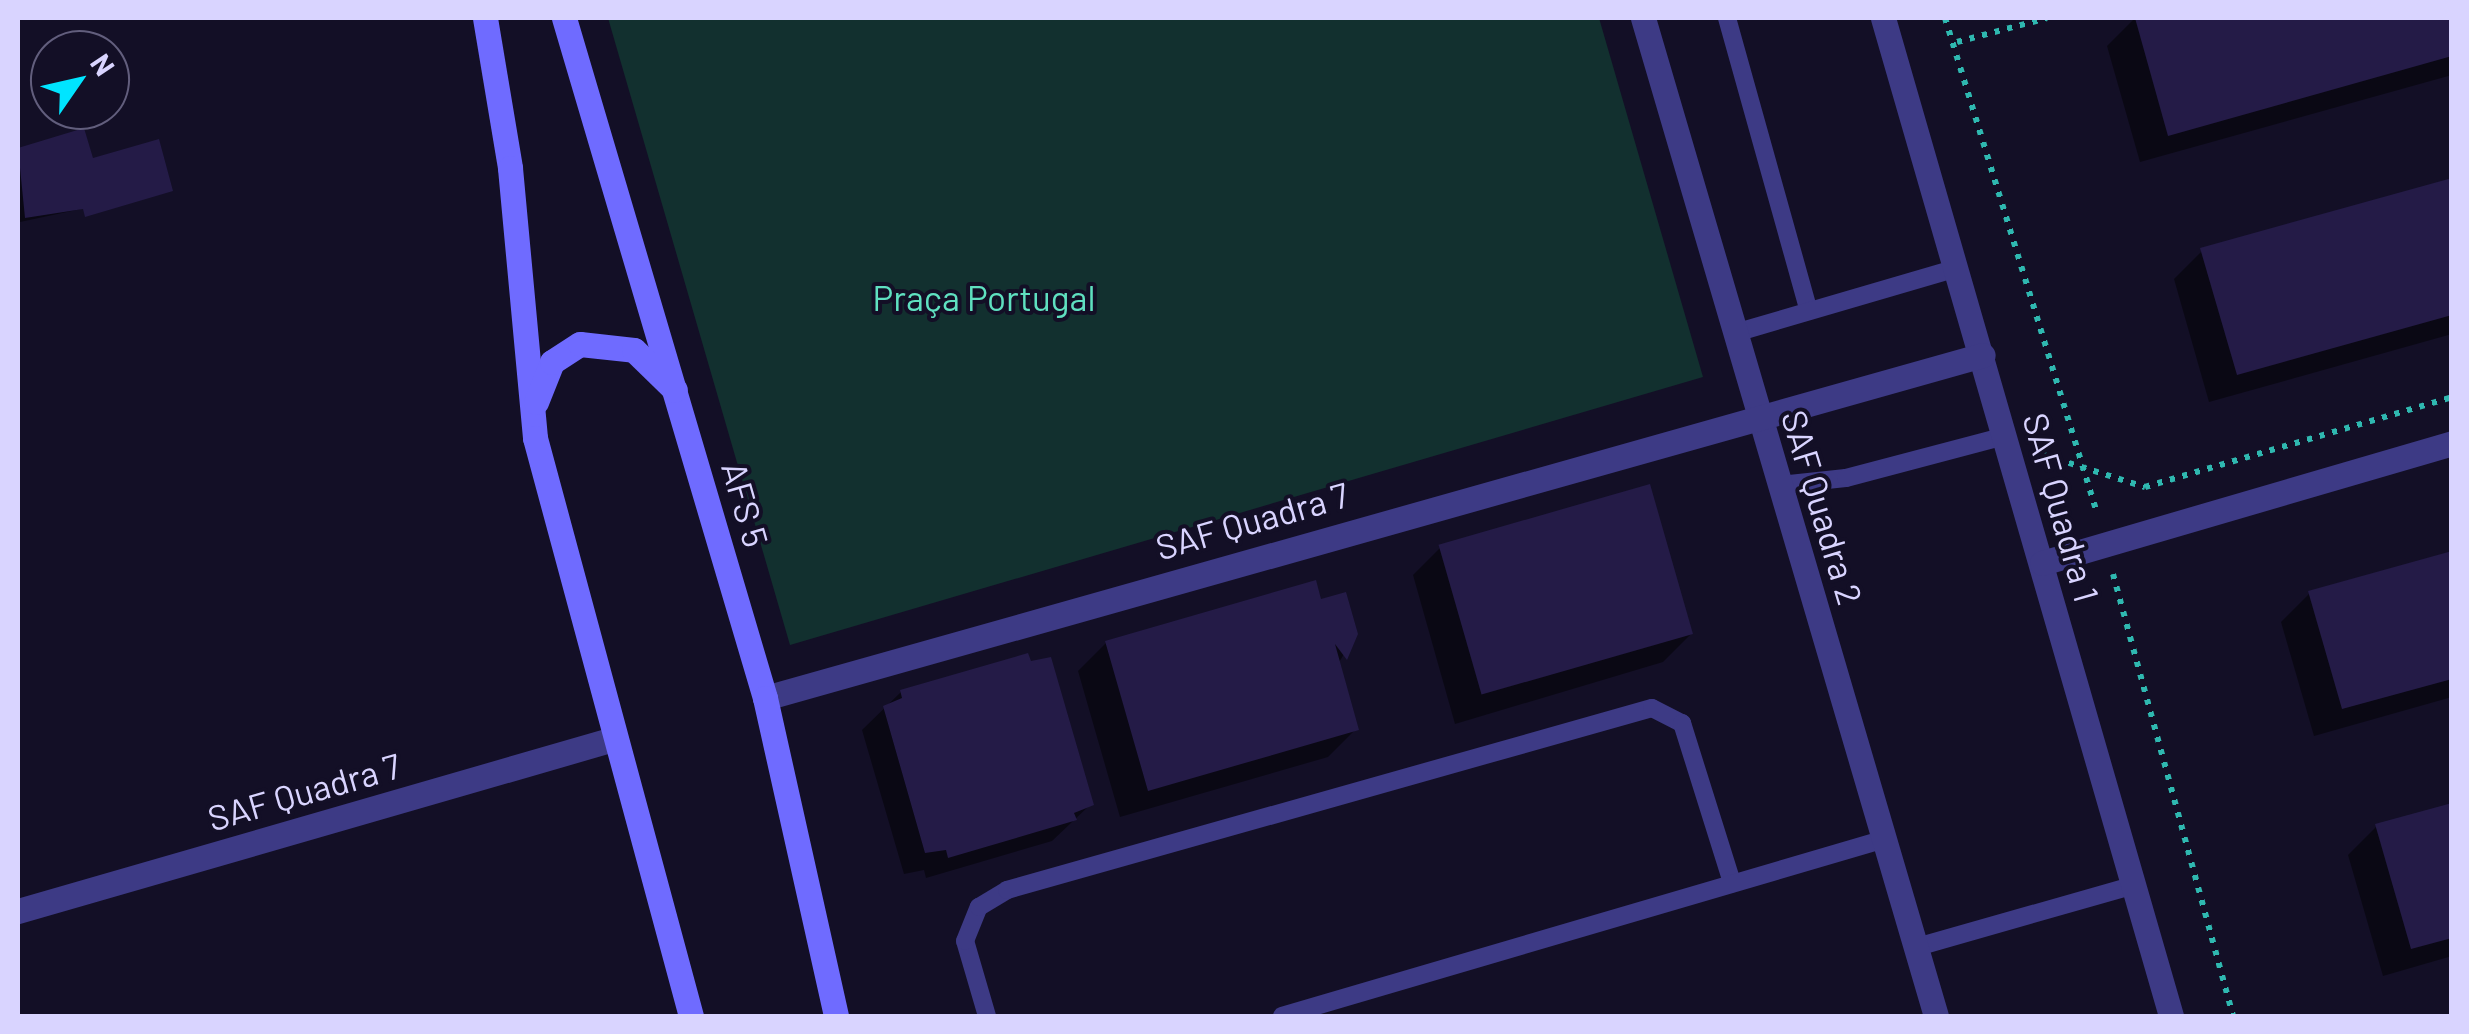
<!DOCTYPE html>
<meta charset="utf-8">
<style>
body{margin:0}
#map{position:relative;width:2469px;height:1034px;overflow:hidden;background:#130f26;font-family:Barlow,sans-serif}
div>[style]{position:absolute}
.green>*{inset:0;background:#12302f}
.shadow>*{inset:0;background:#0007}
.building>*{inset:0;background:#241b47;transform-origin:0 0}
.path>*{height:6px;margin-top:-3px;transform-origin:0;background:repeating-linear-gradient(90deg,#2fb8b0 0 5px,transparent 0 13px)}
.service>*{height:18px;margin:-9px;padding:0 9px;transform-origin:9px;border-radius:9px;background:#3d3a85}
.tertiary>*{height:25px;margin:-12.5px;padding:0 12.5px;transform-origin:12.5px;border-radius:12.5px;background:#3d3a85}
.secondary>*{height:25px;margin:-12.5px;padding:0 12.5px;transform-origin:12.5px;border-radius:12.5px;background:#6f6bff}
span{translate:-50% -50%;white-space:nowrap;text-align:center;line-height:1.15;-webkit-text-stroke:8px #130f26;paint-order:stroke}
.park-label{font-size:35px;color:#5fe0c0}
.street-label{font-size:35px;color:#d9d4ff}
.frame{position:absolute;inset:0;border:20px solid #d9d4ff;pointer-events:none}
.north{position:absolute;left:30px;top:30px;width:100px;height:100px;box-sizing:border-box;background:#130f26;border:2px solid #625e7d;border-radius:50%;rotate:56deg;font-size:28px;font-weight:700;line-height:40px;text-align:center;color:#d9d4ff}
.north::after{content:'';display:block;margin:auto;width:35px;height:45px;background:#00e5ff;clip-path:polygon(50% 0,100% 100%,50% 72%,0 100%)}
</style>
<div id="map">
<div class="green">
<div style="clip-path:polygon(608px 18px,1599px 18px,1703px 377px,790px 645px)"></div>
</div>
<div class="shadow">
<div style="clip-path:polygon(2135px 18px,2452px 18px,2452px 75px,2140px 162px,2107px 46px)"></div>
<div style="clip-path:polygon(20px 150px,170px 190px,20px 222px)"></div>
<div style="clip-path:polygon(2452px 180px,2452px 334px,2209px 402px,2174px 279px,2202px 251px)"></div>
<div style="clip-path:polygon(1441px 547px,1691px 634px,1663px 662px,1455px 724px,1413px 575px)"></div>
<div style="clip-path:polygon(2452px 553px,2452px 697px,2314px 736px,2281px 622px,2309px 594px)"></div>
<div style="clip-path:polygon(1319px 602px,1356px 634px,1338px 664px,1356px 729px,1328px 757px,1120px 817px,1078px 671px,1106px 643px)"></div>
<div style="clip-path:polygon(901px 692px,1091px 804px,1052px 841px,926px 878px,924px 870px,904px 874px,862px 730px)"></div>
<div style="clip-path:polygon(2452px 805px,2452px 956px,2383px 976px,2348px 855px,2376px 827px)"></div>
</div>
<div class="building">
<div style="clip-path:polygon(2135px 18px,2452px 18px,2452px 56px,2168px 136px)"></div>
<div style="clip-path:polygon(84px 128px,93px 158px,159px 139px,173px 191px,85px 217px,83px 209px,25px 218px,18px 148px)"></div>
<div style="clip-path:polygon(2452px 178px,2452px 315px,2237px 375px,2200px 248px)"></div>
<div style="left:1650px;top:484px;width:156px;height:220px;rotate:74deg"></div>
<div style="clip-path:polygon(2452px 551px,2452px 679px,2342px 709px,2308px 591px)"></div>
<div style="clip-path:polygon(1316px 580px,1321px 599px,1346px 592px,1358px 634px,1347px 660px,1335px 644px,1359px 730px,1148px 791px,1105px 641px)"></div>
<div style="clip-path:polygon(1028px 653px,1031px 661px,1051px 657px,1094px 805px,1074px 813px,1077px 820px,948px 858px,946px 850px,925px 853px,883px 706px,902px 698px,900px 690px)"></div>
<div style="clip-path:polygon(2452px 803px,2452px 938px,2411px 949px,2375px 824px)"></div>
</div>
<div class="path">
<div style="left:1945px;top:18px;width:518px;rotate:72.93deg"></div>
<div style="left:1957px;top:42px;width:93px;rotate:-14.9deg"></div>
<div style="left:2044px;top:455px;width:106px;rotate:17.6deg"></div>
<div style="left:2145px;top:487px;width:320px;rotate:-16.3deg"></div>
<div style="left:2113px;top:574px;width:458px;rotate:74.8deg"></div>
</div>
<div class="service">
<div style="left:1727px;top:18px;width:304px;rotate:74.4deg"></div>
<div style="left:1735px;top:333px;width:231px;rotate:-16.3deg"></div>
<div style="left:1780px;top:485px;width:66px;rotate:-6.1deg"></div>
<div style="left:1846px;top:478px;width:164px;rotate:-14.8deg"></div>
<div style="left:1917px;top:947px;width:226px;rotate:-15.9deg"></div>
<div style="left:987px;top:1016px;width:78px;rotate:-106.3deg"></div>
<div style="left:965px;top:941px;width:37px;rotate:-68deg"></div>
<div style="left:979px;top:907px;width:33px;rotate:-31deg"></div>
<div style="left:1007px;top:890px;width:670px;rotate:-15.76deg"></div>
<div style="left:1652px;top:708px;width:34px;rotate:27deg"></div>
<div style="left:1682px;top:723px;width:168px;rotate:72.6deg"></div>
<div style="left:1282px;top:1016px;width:628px;rotate:-16.36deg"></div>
</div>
<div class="tertiary">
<div style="left:1643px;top:18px;width:1040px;rotate:73.64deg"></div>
<div style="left:1883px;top:18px;width:1039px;rotate:73.9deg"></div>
<div style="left:2042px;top:563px;width:427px;rotate:-16.3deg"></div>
<div style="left:765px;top:698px;width:1265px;rotate:-15.73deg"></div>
<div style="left:18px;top:911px;width:616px;rotate:-16.11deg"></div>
</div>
<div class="secondary">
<div style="left:485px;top:18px;width:152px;rotate:80.5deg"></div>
<div style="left:510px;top:168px;width:271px;rotate:84.7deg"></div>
<div style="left:535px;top:438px;width:599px;rotate:74.9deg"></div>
<div style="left:564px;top:18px;width:709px;rotate:73.53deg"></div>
<div style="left:765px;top:698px;width:326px;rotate:77.4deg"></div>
<div style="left:536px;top:402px;width:43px;rotate:-68.2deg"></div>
<div style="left:552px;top:362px;width:33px;rotate:-33deg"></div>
<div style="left:580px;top:344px;width:54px;rotate:6.3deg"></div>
<div style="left:634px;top:350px;width:57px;rotate:44.3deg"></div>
</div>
<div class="park-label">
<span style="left:984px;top:297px">Praça Portugal</span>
</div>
<div class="street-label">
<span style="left:746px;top:504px;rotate:74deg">AFS 5</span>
<span style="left:1823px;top:507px;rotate:73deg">SAF Quadra 2</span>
<span style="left:2062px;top:507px;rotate:74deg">SAF Quadra 1</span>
<span style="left:1252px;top:520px;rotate:-16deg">SAF Quadra 7</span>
<span style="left:304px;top:791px;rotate:-16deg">SAF Quadra 7</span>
</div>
<div class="frame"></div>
<div class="north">N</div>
</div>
